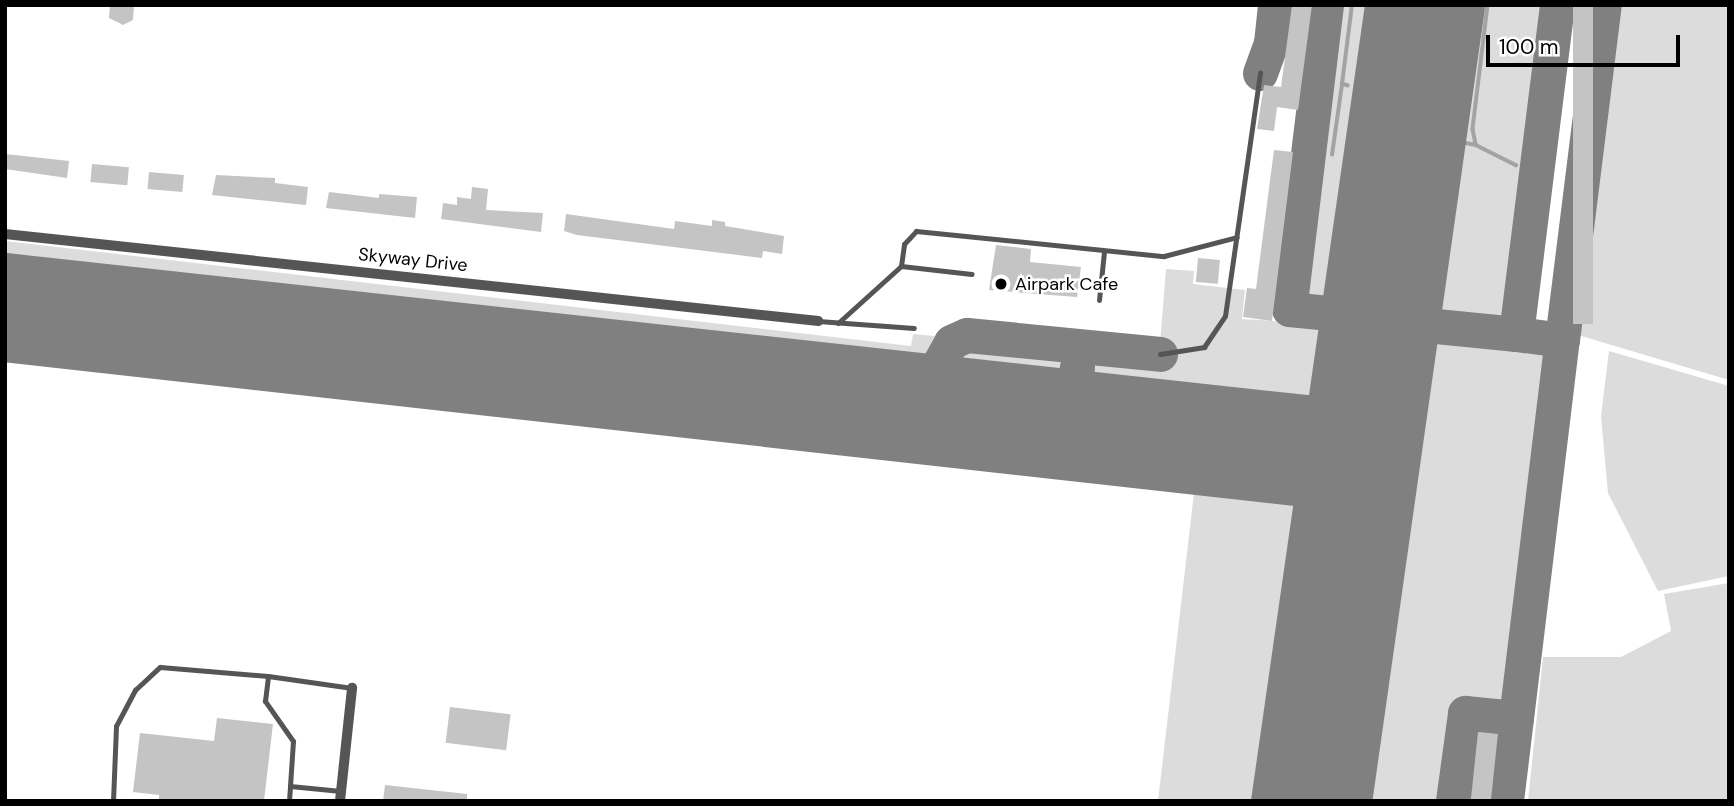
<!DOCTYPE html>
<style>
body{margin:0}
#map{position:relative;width:1734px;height:806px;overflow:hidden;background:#fff;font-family:"DM Sans",sans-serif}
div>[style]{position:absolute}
.green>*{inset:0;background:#dcdcdc}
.stream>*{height:3.5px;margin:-1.75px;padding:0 1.75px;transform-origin:1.75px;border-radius:1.75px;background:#a3a3a3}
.taxiway>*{height:35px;margin:-17.5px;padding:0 17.5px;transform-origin:17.5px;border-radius:17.5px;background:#808080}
.runway>*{height:88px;margin:-44px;padding:0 44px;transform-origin:44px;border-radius:44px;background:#808080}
.building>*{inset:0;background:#c4c4c4;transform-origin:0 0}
.service>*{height:5px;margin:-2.5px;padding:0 2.5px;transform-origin:2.5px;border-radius:2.5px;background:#555}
.minor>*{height:10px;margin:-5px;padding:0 5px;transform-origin:5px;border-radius:5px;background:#555}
.dots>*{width:19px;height:19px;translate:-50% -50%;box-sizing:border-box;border:4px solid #fff;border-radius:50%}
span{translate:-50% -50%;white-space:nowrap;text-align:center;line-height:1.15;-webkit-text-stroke:5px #fff;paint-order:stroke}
.street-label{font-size:18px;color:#000}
.poi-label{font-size:18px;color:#000}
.left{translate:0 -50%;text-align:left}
.frame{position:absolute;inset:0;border:7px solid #000;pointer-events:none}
.scale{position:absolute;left:1486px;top:35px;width:194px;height:32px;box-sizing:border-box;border:4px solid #000;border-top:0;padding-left:9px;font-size:21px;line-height:24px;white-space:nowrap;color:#000;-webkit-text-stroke:5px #fff;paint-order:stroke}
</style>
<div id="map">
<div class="green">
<div style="clip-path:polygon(1331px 5px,1553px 5px,1512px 339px,1577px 345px,1530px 713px,1460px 707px,1448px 801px,1158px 801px,1194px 493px,5px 358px,5px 241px,911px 346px,913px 334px,956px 338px,955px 349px,1158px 369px,1166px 269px,1194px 271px,1193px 284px,1245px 290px,1242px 319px,1291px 322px)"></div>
<div style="clip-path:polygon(1617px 5px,1729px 5px,1729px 380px,1578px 335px)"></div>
<div style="clip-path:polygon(1609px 351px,1729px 386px,1729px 576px,1658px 591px,1608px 493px,1601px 416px)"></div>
<div style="clip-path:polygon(1729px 583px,1729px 801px,1528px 801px,1543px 657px,1621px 657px,1671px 631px,1664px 594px)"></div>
</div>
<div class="stream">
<div style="left:1488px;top:5px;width:125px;rotate:96.9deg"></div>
<div style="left:1473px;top:129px;width:16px;rotate:79deg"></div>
<div style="left:1476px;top:145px;width:45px;rotate:26.6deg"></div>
<div style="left:1348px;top:86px;width:6px;rotate:-162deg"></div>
<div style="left:1342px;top:84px;width:80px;rotate:-82.8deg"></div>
<div style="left:1466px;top:143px;width:10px;rotate:11deg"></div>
<div style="left:1332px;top:155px;width:71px;rotate:-81.9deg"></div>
</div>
<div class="taxiway">
<div style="left:1326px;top:5px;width:306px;rotate:96.9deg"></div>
<div style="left:1289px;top:309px;width:49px;rotate:5.8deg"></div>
<div style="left:1260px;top:73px;width:32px;rotate:-70deg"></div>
<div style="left:1271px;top:43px;width:38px;rotate:-84deg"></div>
<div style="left:5px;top:270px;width:1327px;rotate:6.23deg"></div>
<div style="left:1396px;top:322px;width:121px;rotate:5.7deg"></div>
<div style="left:1516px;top:334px;width:332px;rotate:-82.9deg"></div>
<div style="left:1516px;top:334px;width:46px;rotate:7.4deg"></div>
<div style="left:1562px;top:340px;width:338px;rotate:-82.9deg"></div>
<div style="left:934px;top:373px;width:35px;rotate:-61deg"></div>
<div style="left:951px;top:342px;width:17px;rotate:-24deg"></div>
<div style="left:967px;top:335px;width:194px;rotate:5.6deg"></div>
<div style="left:624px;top:387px;width:48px;rotate:-81.5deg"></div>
<div style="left:1068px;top:436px;width:70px;rotate:-82.6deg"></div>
<div style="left:1516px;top:718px;width:381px;rotate:-83.1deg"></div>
<div style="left:1268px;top:801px;width:804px;rotate:-81.85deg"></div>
<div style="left:1453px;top:801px;width:89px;rotate:-82.2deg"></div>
<div style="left:1465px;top:713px;width:51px;rotate:5.6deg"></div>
<div style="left:1516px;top:718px;width:84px;rotate:96.9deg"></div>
</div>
<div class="runway">
<div style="left:5px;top:318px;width:1327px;rotate:6.36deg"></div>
<div style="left:1328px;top:801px;width:804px;rotate:-81.92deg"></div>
</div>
<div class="building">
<div style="clip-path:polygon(110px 5px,134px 5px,133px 20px,123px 25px,109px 18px)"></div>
<div style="clip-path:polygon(1292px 5px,1312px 5px,1298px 110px,1277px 107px,1274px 131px,1257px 129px,1264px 85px,1281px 87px)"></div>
<div style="left:1573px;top:5px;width:20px;height:319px"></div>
<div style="clip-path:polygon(1274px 150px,1293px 152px,1272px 321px,1243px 317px,1247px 288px,1256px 289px)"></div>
<div style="clip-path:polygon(5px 154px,69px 161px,67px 178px,5px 169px)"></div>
<div style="left:92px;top:164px;width:37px;height:18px;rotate:5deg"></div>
<div style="left:149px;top:172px;width:35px;height:17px;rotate:5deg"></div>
<div style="clip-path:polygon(216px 175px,275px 178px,275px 183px,308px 187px,306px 205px,212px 195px)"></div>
<div style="clip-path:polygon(472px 187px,488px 189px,486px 210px,543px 213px,541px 232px,441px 219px,443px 203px,457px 205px,457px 197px,471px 199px)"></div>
<div style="clip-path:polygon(329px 192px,379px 198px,379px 194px,417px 197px,415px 218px,326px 208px)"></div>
<div style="clip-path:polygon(566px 214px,674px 229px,675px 221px,712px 226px,712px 220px,725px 222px,725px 226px,784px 236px,782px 254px,763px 251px,762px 258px,577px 235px,564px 231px)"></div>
<div style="clip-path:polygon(996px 245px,1031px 249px,1030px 262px,1081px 267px,1077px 297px,989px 290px)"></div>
<div style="left:1198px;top:258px;width:22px;height:24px;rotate:5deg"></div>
<div style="left:450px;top:707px;width:61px;height:36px;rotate:7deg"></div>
<div style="clip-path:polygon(217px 718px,273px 724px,264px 801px,159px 801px,159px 795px,133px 792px,140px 733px,214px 741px)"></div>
<div style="left:1478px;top:732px;width:20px;height:70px;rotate:6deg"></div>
<div style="clip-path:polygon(385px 785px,467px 794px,467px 801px,383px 801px)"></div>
</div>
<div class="service">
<div style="left:901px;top:266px;width:71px;rotate:6.4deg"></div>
<div style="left:1099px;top:300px;width:48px;rotate:-84.1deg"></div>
<div style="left:818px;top:321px;width:96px;rotate:4.2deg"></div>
<div style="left:838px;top:323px;width:85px;rotate:-42.1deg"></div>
<div style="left:901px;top:266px;width:22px;rotate:-82deg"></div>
<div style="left:904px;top:244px;width:18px;rotate:-47deg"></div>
<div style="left:916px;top:231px;width:249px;rotate:5.8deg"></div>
<div style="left:1164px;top:256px;width:75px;rotate:-14.6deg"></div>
<div style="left:1160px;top:354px;width:45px;rotate:-9deg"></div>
<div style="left:1204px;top:347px;width:37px;rotate:-56deg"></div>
<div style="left:1225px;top:316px;width:246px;rotate:-81.8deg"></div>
<div style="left:290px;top:786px;width:45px;rotate:-86.2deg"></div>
<div style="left:293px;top:741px;width:49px;rotate:-125deg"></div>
<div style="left:265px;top:701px;width:25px;rotate:-83deg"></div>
<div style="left:268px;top:676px;width:85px;rotate:8.1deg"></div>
<div style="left:113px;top:801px;width:75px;rotate:-87.7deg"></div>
<div style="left:116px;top:726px;width:41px;rotate:-62.2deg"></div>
<div style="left:135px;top:690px;width:34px;rotate:-43deg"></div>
<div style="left:160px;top:667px;width:108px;rotate:4.8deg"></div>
<div style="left:289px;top:801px;width:15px;rotate:-86deg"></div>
<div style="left:290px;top:786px;width:51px;rotate:5.6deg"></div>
</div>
<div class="minor">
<div style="left:5px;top:234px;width:818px;rotate:6.11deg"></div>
<div style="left:340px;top:801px;width:114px;rotate:-83.9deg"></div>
</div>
<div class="dots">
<div style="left:1001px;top:284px;background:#000"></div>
</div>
<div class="street-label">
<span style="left:413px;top:260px;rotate:6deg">Skyway Drive</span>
</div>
<div class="poi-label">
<span class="left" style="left:1015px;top:284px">Airpark Cafe</span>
</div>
<div class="frame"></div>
<div class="scale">100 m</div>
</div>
